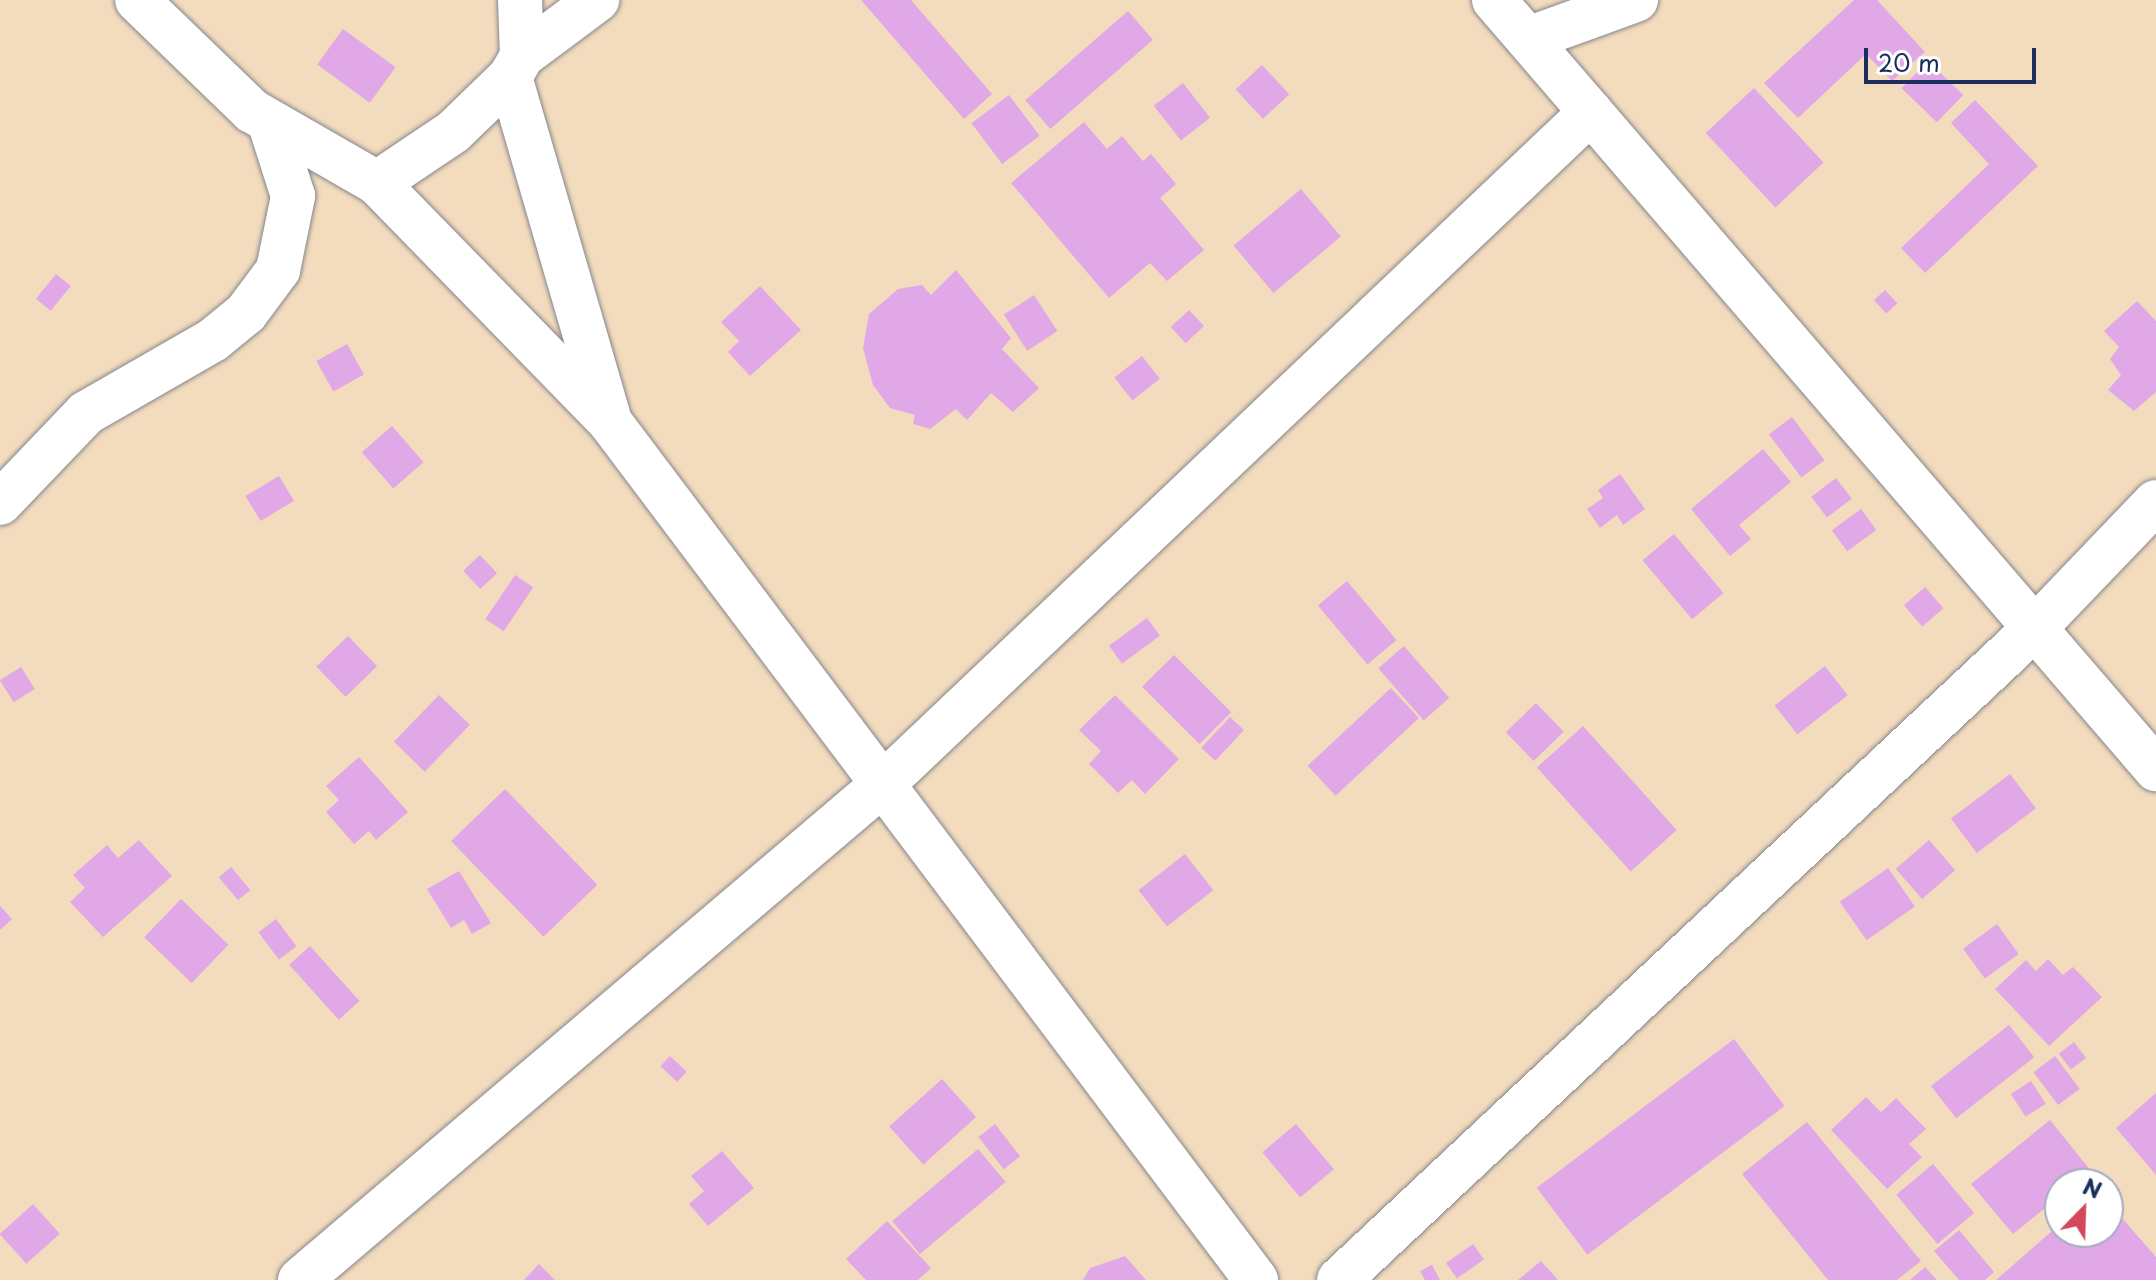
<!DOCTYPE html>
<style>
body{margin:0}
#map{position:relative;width:2156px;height:1280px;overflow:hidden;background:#f3dcbd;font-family:"Playpen Sans",sans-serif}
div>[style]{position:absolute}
.building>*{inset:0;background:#e0a8e6;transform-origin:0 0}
.roads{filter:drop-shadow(0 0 2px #87868e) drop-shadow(0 0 2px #87868e)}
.street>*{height:44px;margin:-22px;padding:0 22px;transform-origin:22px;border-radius:22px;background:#fff}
span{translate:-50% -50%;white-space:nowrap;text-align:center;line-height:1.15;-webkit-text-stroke:7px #fff;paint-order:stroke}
.north{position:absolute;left:2044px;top:1168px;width:80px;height:80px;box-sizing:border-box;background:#fff;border:2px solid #a4acbf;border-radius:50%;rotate:23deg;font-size:22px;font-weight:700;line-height:32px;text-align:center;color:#1b2f5e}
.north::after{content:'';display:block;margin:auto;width:28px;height:36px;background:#d1495b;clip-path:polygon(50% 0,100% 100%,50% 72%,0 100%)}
.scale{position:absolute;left:1864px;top:48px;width:172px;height:36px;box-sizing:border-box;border:4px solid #1b2f5e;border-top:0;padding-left:10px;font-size:24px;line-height:28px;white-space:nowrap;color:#1b2f5e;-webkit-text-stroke:6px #fff;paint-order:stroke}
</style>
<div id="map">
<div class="building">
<div style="clip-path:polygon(861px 0,911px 0,992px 94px,964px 119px)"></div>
<div style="clip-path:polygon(1854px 0,1877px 0,1925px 52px,1892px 81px,1866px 54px,1798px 118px,1764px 83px)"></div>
<div style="left:1128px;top:11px;width:38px;height:136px;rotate:49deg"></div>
<div style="left:343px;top:29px;width:65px;height:44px;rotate:36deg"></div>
<div style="left:1928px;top:61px;width:49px;height:38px;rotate:44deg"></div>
<div style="left:1262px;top:65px;width:40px;height:36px;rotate:47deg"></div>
<div style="left:1183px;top:83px;width:44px;height:37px;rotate:52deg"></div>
<div style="left:1754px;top:88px;width:102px;height:66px;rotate:47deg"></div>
<div style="left:1009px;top:95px;width:51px;height:47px;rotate:53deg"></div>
<div style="clip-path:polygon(1975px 100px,2038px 166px,1925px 273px,1901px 248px,1989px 164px,1951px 123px)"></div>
<div style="clip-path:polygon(1084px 122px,1107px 149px,1122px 136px,1143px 161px,1151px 154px,1176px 184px,1160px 198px,1204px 250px,1167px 281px,1150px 263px,1109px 298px,1011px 183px)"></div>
<div style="left:1301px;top:189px;width:62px;height:88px;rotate:50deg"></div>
<div style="clip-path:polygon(956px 270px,1011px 338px,1002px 349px,1039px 388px,1013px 412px,991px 393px,967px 420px,956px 409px,930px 429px,913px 424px,915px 415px,890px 408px,873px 385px,863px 348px,869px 314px,898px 289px,922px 285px,931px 295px)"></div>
<div style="left:56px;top:274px;width:19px;height:32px;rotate:39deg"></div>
<div style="clip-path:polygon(760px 286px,801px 330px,750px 376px,728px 352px,739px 341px,721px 322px)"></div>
<div style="left:1885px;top:290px;width:18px;height:15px;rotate:47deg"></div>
<div style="left:1034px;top:295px;width:43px;height:36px;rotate:57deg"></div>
<div style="clip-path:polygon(2137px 301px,2156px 321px,2156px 392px,2134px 411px,2108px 390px,2121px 375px,2110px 359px,2119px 347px,2104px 331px)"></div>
<div style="left:1189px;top:310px;width:22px;height:25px;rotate:47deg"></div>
<div style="left:347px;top:344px;width:35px;height:35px;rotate:61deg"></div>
<div style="left:1142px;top:356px;width:29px;height:35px;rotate:52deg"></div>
<div style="left:1792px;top:417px;width:54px;height:29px;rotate:53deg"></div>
<div style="left:392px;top:426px;width:48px;height:40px;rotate:49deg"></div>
<div style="clip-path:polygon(1763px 449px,1791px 482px,1739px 525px,1751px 539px,1730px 556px,1691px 509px)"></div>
<div style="clip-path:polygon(1620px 474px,1645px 509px,1623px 525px,1617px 515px,1600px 528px,1587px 509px,1603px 498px,1598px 490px)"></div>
<div style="left:279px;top:476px;width:29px;height:39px;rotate:59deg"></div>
<div style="left:1836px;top:478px;width:26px;height:31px;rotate:53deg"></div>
<div style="left:1861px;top:509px;width:26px;height:36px;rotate:54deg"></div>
<div style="left:1674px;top:534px;width:77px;height:41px;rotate:50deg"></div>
<div style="left:480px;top:555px;width:25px;height:23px;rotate:47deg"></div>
<div style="left:515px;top:575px;width:22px;height:53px;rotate:34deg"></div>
<div style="left:1347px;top:581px;width:77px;height:38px;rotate:50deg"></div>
<div style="left:1925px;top:587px;width:28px;height:28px;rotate:49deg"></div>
<div style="left:1147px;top:618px;width:22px;height:47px;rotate:54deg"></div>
<div style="left:348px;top:636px;width:42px;height:44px;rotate:46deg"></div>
<div style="left:1404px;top:646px;width:69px;height:34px;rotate:49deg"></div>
<div style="left:1174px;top:655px;width:81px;height:45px;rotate:45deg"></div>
<div style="left:1825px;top:666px;width:37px;height:64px;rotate:52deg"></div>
<div style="left:21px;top:667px;width:26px;height:25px;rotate:58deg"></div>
<div style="left:1391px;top:688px;width:41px;height:114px;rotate:47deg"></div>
<div style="left:439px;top:695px;width:43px;height:65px;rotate:44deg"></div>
<div style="clip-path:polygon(1115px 695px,1179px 759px,1145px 794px,1132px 780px,1118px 793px,1089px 764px,1101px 751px,1079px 730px)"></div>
<div style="left:1536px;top:703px;width:40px;height:42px;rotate:46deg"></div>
<div style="left:1230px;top:717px;width:19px;height:42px;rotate:43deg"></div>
<div style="left:1583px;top:726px;width:140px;height:62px;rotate:48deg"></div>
<div style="clip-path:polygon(359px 757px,408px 812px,376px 840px,369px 831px,354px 844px,326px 812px,339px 800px,326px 786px)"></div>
<div style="left:2010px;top:774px;width:43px;height:74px;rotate:53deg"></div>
<div style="left:505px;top:789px;width:133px;height:75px;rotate:46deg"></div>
<div style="clip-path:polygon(139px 840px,172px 876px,103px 937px,70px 902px,85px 888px,73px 875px,107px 845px,118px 858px)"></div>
<div style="left:1929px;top:840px;width:40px;height:44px;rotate:49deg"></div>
<div style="left:1185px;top:854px;width:46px;height:59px;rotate:52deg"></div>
<div style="left:231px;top:867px;width:30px;height:16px;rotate:50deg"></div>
<div style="left:1888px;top:868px;width:47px;height:59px;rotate:55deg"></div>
<div style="clip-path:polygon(459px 871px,491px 923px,472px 934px,464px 920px,451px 928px,427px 889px)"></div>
<div style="left:181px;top:899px;width:66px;height:53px;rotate:44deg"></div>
<div style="clip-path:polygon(0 906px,12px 919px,0 930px)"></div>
<div style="left:276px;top:919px;width:34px;height:22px;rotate:53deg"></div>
<div style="left:1997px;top:924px;width:37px;height:42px;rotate:54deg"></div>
<div style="left:310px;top:946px;width:74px;height:28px;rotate:48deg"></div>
<div style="clip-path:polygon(2048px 959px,2063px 975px,2073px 967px,2102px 997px,2049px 1046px,1995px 989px,2026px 960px,2036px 971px)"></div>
<div style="left:2009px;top:1025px;width:41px;height:99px;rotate:52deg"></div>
<div style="left:1734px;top:1039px;width:84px;height:247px;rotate:53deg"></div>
<div style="left:2074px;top:1042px;width:20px;height:19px;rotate:53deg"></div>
<div style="left:670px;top:1056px;width:23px;height:14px;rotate:43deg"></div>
<div style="left:2055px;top:1056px;width:41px;height:27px;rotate:53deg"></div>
<div style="left:942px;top:1079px;width:51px;height:71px;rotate:48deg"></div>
<div style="left:2031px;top:1081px;width:27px;height:24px;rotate:57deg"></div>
<div style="clip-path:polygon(2156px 1093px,2156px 1175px,2116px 1128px)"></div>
<div style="clip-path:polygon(1866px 1097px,1881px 1112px,1896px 1098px,1926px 1129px,1909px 1144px,1922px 1157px,1887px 1189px,1831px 1130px)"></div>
<div style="clip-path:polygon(2050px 1120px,2091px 1171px,2075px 1184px,2060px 1184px,2060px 1196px,2013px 1234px,1971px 1184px)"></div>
<div style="clip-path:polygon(1807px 1122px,1921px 1261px,1897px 1280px,1828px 1280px,1742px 1174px)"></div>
<div style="left:995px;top:1124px;width:41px;height:21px;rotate:52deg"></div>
<div style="left:1296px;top:1124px;width:59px;height:44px;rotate:50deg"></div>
<div style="left:978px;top:1149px;width:43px;height:112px;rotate:50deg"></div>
<div style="clip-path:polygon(722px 1151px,754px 1188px,708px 1226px,689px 1204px,704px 1191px,691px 1176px)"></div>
<div style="left:1933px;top:1164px;width:64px;height:48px;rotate:50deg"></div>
<div style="clip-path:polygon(2108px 1202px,2156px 1257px,2156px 1280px,1996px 1280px,2060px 1224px,2060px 1232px,2108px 1232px)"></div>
<div style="left:33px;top:1204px;width:40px;height:45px;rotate:48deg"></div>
<div style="clip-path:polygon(887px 1221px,931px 1268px,918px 1280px,866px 1280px,846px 1259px)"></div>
<div style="clip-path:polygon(1959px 1230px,1994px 1272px,1985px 1280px,1959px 1280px,1934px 1251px)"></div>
<div style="left:1473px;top:1244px;width:19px;height:33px;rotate:55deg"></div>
<div style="clip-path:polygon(1125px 1256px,1146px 1280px,1083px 1280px,1090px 1268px)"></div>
<div style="clip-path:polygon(1541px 1261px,1558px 1280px,1518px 1280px)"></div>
<div style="clip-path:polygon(539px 1264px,555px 1280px,524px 1280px)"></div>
<div style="clip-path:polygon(1432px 1265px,1440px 1280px,1425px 1280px,1420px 1271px)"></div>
<div style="clip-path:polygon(1925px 1267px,1937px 1280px,1910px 1280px)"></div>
</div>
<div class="roads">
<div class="street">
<div style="left:137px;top:0;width:160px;rotate:44deg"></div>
<div style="left:252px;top:111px;width:144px;rotate:29.9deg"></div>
<div style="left:377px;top:183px;width:334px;rotate:45.7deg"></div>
<div style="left:610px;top:422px;width:1074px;rotate:53.02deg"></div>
<div style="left:520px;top:0;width:56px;rotate:88deg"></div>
<div style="left:1494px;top:0;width:1015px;rotate:49.28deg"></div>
<div style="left:1528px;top:39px;width:115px;rotate:-19.9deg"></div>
<div style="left:510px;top:77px;width:352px;rotate:73.8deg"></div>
<div style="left:377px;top:183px;width:92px;rotate:-33.9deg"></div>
<div style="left:453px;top:132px;width:79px;rotate:-44deg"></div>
<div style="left:510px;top:77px;width:24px;rotate:-60deg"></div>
<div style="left:522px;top:56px;width:94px;rotate:-36.7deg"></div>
<div style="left:0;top:503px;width:124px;rotate:-46.3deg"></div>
<div style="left:86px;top:413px;width:146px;rotate:-29.9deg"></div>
<div style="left:213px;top:340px;width:43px;rotate:-39.3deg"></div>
<div style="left:246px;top:313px;width:54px;rotate:-53.3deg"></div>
<div style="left:278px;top:270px;width:76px;rotate:-78.5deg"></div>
<div style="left:293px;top:196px;width:76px;rotate:-107.7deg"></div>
<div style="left:300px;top:1280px;width:765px;rotate:-40.39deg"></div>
<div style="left:883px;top:784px;width:976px;rotate:-43.51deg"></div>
<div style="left:1339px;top:1280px;width:952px;rotate:-43.13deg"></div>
<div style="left:2034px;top:629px;width:176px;rotate:-46.2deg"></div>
</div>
</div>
<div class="north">N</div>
<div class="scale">20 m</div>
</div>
